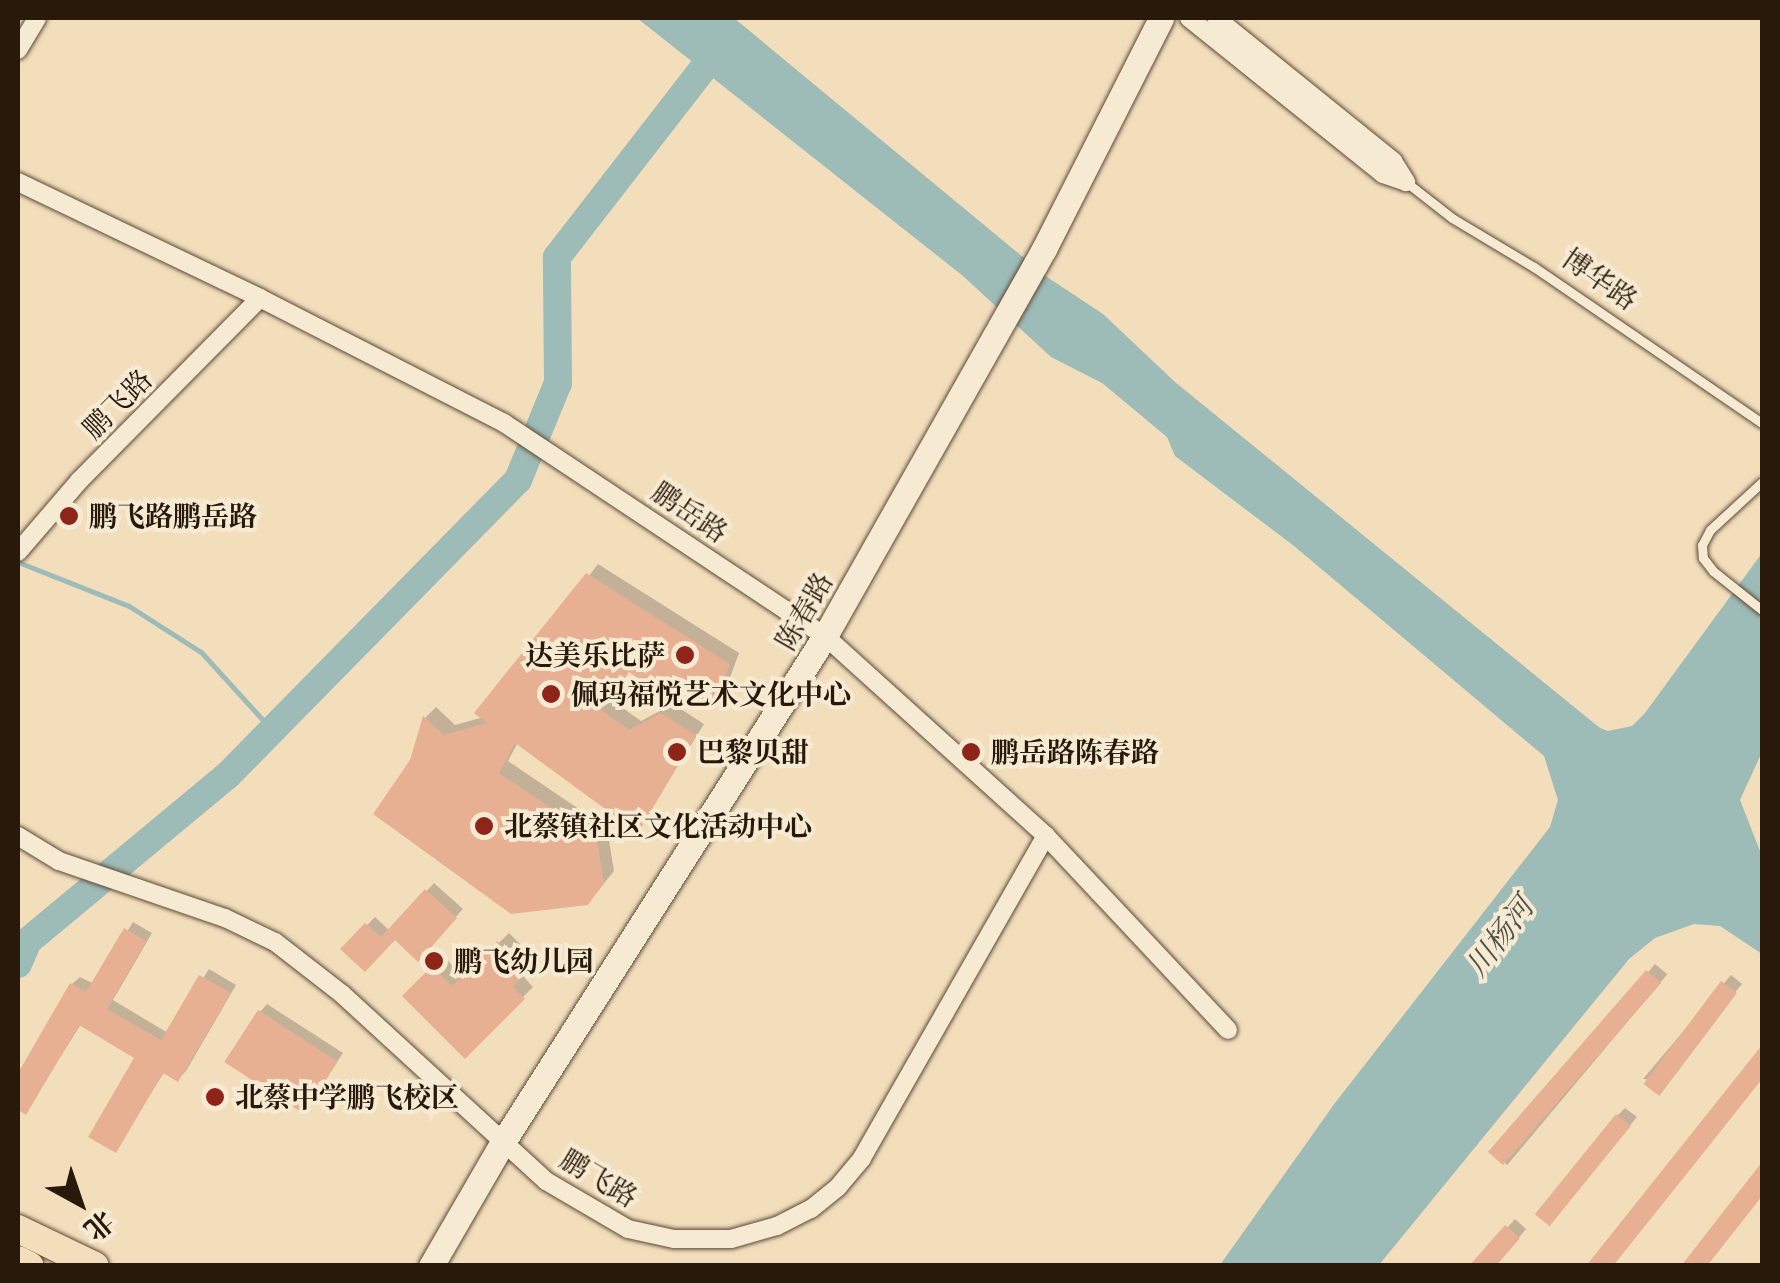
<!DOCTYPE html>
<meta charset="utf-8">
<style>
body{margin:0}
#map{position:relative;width:1780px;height:1283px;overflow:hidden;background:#f3debc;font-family:"Libre Caslon Text","Noto Serif SC",serif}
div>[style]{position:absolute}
.water>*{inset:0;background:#9dbbb7}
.shadow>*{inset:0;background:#0003;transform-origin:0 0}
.stream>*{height:5px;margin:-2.5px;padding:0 2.5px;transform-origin:2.5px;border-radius:2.5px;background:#9dbbb7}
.river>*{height:28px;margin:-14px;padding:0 14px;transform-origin:14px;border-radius:14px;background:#9dbbb7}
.building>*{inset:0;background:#e8b093;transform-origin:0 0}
.roads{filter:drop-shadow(0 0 2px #5b4a36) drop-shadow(0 0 2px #5b4a36)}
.lane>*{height:9px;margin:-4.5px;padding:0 4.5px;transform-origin:4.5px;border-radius:4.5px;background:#f7ead3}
.street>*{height:18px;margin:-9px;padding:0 9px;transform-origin:9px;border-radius:9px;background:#f7ead3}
.secondary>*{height:25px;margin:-12.5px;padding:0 12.5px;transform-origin:12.5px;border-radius:12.5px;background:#f7ead3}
.primary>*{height:28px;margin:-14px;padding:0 14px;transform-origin:14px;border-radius:14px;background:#f3debc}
.dots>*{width:28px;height:28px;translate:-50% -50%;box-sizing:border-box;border:5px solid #f7ead3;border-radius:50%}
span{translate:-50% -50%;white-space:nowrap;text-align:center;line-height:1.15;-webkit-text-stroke:8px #f7ead3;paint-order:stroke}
.street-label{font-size:28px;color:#28190a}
.poi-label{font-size:28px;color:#28190a;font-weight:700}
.left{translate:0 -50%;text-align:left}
.right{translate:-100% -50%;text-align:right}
.water-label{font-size:30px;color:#515247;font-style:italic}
.frame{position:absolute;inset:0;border:20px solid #28190a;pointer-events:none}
.north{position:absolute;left:30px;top:1153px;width:100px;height:100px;-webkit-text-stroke:8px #f7ead3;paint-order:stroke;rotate:140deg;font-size:28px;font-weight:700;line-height:40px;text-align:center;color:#28190a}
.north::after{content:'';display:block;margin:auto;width:35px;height:45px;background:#28190a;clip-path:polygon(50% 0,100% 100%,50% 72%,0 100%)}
</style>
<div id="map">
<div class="water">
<div style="clip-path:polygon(637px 18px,734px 18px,1047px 277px,1103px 314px,1175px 382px,1600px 728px,1608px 731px,1632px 726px,1645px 713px,1762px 553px,1762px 752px,1740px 800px,1762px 856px,1762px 954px,1720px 926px,1694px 924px,1655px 938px,1629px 959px,1379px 1265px,1220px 1265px,1335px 1103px,1550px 827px,1558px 800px,1544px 756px,1294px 546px,1175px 456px,1167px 437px,1102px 383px,1051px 357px,963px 276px)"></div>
</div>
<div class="shadow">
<div style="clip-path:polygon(598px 564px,739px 653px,725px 691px,714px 702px,630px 670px,610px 699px,641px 721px,673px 704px,704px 724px,638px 830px,518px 742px,508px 761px,607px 828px,614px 871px,598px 891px,412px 761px,426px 717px,436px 707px,455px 725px,484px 717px)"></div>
<div style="clip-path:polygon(434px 883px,463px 909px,418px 958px,395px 937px,344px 949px,375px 917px,390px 931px)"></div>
<div style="clip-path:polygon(133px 922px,152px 933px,113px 1000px,168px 1033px,209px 969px,236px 985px,186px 1071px,178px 1079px,165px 1071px,115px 1150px,137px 1057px,81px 1024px,26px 1112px,18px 1107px,18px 1078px,72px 984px,80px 977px,94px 984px)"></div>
<div style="clip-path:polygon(509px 933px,536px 960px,521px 974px,533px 987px,465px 1055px,406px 996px,444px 957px,464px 977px)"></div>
<div style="left:1655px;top:964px;width:16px;height:249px;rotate:40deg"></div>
<div style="clip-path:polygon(1731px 975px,1742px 984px,1662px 1081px,1643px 1079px)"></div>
<div style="clip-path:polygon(267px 1004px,343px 1053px,304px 1110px,260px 1012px)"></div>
<div style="clip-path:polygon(1625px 1108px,1637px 1117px,1556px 1215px,1618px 1115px)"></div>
<div style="clip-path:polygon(1515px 1219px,1526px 1229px,1495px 1266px,1473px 1266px)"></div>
</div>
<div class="stream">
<div style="left:18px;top:562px;width:119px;rotate:21.6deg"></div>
<div style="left:129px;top:606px;width:85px;rotate:32.6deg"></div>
<div style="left:201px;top:652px;width:105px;rotate:47.7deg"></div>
</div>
<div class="river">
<div style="left:18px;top:964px;width:25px;rotate:-67deg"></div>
<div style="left:28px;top:941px;width:259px;rotate:-39.7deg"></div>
<div style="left:227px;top:776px;width:415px;rotate:-45.5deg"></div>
<div style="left:518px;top:480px;width:105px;rotate:-67.6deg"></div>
<div style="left:558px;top:383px;width:126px;rotate:-90.5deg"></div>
<div style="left:557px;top:257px;width:276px;rotate:-52.2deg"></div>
</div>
<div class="building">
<div style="clip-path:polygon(586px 573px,730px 664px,715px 705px,645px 683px,629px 672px,601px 710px,629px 730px,661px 713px,696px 735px,638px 833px,515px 743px,499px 773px,597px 839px,604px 883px,588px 905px,511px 914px,373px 814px,410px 760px,423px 716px,444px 735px,487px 723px,474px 713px)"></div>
<div style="clip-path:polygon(425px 889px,457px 918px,418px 962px,395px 940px,365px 972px,340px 949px,365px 923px,381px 937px)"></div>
<div style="clip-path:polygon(124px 928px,146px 941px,107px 1009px,161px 1040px,199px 975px,231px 993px,178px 1082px,163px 1073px,116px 1153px,88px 1137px,134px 1058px,79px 1025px,26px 1115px,18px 1110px,18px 1073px,70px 983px,86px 992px)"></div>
<div style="clip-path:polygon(497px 941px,527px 972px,513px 987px,525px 999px,465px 1059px,402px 996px,432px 966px,452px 986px)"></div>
<div style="left:1646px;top:970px;width:20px;height:241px;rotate:41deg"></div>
<div style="left:1721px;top:981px;width:20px;height:129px;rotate:37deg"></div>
<div style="left:258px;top:1010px;width:95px;height:62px;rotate:33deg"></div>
<div style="clip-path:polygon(1762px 1045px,1762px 1079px,1705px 1151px,1613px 1266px,1586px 1266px)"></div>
<div style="left:1616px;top:1114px;width:19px;height:129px;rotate:39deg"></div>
<div style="clip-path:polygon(1762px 1162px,1762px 1196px,1748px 1214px,1707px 1266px,1681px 1266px)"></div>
<div style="clip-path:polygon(1505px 1225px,1520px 1238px,1496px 1266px,1469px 1266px)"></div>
</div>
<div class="roads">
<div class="lane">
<div style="left:1406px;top:182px;width:58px;rotate:38deg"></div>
<div style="left:1452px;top:218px;width:96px;rotate:30.9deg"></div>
<div style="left:1534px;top:267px;width:276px;rotate:34.4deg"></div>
<div style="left:1762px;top:482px;width:71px;rotate:137.3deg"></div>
<div style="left:1710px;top:530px;width:17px;rotate:118deg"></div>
<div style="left:1702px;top:545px;width:13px;rotate:86deg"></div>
<div style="left:1703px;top:558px;width:16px;rotate:52deg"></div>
<div style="left:1713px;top:571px;width:63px;rotate:38.5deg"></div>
</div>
<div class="street">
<div style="left:1189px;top:18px;width:249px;rotate:38.8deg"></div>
<div style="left:1383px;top:174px;width:24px;rotate:19deg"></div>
<div style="left:1216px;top:18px;width:228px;rotate:38.9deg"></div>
<div style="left:1393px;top:161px;width:25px;rotate:58deg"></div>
<div style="left:18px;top:50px;width:37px;rotate:-59deg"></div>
<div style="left:18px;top:182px;width:268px;rotate:25.6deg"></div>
<div style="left:260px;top:298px;width:274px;rotate:27.1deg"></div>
<div style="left:504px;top:423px;width:385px;rotate:33.6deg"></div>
<div style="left:825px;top:636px;width:298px;rotate:42.1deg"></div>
<div style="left:1046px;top:836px;width:266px;rotate:46.8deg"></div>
<div style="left:18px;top:552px;width:94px;rotate:-49.3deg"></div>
<div style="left:79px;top:481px;width:257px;rotate:-45.3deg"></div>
<div style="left:18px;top:836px;width:48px;rotate:31.4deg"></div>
<div style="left:59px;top:861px;width:176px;rotate:19deg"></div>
<div style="left:225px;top:918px;width:55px;rotate:25.6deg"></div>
<div style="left:275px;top:942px;width:85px;rotate:37.8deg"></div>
<div style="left:342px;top:994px;width:277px;rotate:42.5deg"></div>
<div style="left:546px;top:1181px;width:95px;rotate:30.3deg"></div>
<div style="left:628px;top:1229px;width:47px;rotate:12.3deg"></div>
<div style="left:674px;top:1239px;width:57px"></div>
<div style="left:731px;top:1239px;width:48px;rotate:-15.8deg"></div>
<div style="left:777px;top:1226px;width:38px;rotate:-27deg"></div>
<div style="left:811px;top:1209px;width:35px;rotate:-39deg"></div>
<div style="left:838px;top:1187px;width:38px;rotate:-50deg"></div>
<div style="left:862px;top:1158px;width:371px;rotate:-60.3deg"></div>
</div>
<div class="secondary">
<div style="left:431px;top:1266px;width:143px;rotate:-59.9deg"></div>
<div style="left:503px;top:1142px;width:600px;rotate:-57.53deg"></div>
<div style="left:825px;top:636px;width:445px;rotate:-60.5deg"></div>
<div style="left:1044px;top:249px;width:259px;rotate:-63.1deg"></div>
</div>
<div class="primary">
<div style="left:18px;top:1229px;width:85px;rotate:25.7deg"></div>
<div style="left:18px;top:1260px;width:13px;rotate:27deg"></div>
</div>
</div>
<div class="dots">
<div style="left:69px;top:516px;background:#8f2418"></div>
<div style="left:685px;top:655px;background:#8f2418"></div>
<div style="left:551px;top:694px;background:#8f2418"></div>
<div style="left:677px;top:752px;background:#8f2418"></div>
<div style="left:971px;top:752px;background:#8f2418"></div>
<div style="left:484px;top:826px;background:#8f2418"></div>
<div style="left:434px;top:961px;background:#8f2418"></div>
<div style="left:215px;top:1097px;background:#8f2418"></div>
</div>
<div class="street-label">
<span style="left:1600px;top:279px;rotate:35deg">博华路</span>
<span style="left:117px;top:404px;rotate:-45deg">鹏飞路</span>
<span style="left:690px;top:512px;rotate:34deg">鹏岳路</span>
<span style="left:804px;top:611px;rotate:-60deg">陈春路</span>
<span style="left:599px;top:1178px;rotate:31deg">鹏飞路</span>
</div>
<div class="poi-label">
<span class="left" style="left:89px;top:516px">鹏飞路鹏岳路</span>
<span class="right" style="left:665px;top:655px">达美乐比萨</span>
<span class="left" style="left:571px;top:694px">佩玛福悦艺术文化中心</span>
<span class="left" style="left:697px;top:752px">巴黎贝甜</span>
<span class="left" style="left:991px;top:752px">鹏岳路陈春路</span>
<span class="left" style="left:504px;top:826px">北蔡镇社区文化活动中心</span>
<span class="left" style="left:454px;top:961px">鹏飞幼儿园</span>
<span class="left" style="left:235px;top:1097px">北蔡中学鹏飞校区</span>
</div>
<div class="water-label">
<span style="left:1500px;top:937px;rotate:-53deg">川杨河</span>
</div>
<div class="frame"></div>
<div class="north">北</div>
</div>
